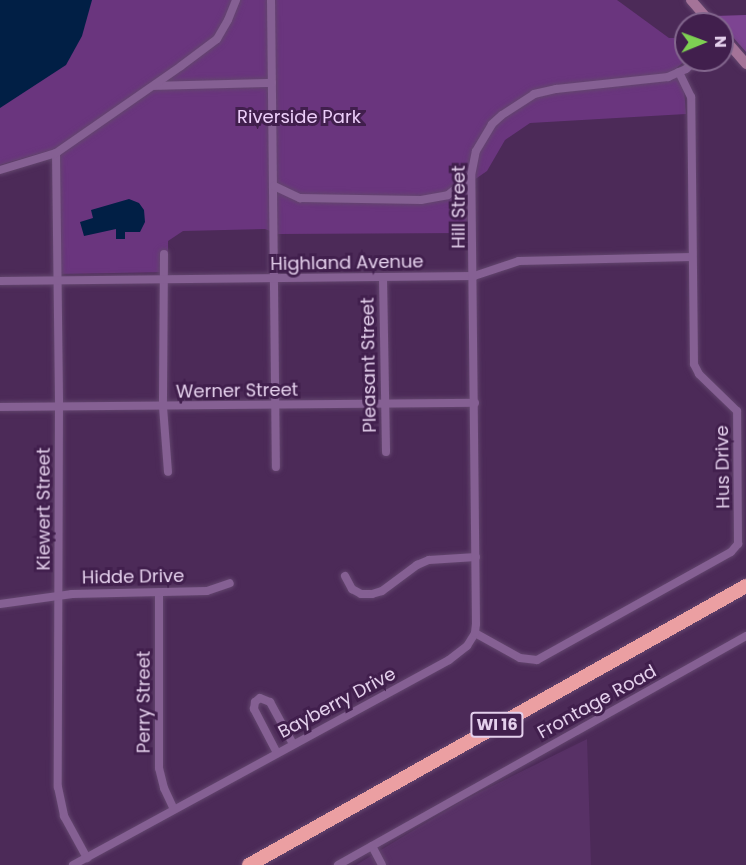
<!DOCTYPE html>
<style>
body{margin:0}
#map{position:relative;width:746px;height:865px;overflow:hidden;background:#4c2a58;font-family:Poppins,sans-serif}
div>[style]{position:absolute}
.built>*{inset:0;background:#583166}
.green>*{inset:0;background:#6a357e}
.forest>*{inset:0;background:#7d4492}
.water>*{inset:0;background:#011f45}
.roads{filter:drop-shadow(0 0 2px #63466e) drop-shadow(0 0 2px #63466e)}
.street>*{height:8px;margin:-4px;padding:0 4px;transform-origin:4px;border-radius:4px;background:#856093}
.secondary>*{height:10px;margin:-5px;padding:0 5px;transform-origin:5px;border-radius:5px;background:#a47398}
.highway>*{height:14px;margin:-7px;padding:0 7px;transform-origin:7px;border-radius:7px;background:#eb9fa2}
span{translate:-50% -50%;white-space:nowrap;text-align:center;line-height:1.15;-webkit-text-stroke:6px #411f4d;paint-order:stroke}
.shield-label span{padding:2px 4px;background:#411f4d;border:2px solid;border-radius:4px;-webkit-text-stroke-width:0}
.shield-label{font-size:16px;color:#e4d0ec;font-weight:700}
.park-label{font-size:18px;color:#eccef9}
.street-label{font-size:18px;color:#e4d0ec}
.north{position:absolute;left:674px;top:12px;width:60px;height:60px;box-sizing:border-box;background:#411f4d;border:2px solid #82668d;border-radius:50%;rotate:89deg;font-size:16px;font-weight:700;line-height:24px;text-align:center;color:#e4d0ec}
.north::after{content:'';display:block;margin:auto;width:21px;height:27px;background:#7ed053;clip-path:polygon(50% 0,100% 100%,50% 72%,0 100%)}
</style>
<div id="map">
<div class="built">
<div style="clip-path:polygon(587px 739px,591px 865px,356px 865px,462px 801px)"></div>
</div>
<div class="green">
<div style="clip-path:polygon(0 0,617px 0,669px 38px,686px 38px,686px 60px,673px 71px,684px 88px,686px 114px,530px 123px,505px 140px,487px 171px,474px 180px,467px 196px,467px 233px,278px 234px,265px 229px,183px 231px,168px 241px,168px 272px,58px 274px,57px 162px,48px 151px,0 165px)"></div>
</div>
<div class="forest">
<div style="clip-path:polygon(746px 15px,746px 52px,714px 16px)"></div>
</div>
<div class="water">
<div style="clip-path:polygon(0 0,92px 0,82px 36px,66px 65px,0 108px)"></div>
<div style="clip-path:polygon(129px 199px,139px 203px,144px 210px,145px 222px,140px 232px,125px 232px,125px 239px,116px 239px,116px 229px,84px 236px,80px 222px,93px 218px,91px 210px)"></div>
</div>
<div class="roads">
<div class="street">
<div style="left:271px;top:0;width:467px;rotate:89.4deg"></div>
<div style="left:154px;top:86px;width:118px;rotate:-1.5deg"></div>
<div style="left:56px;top:153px;width:253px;rotate:89.3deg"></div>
<div style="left:59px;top:406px;width:381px;rotate:90.2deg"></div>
<div style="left:58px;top:787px;width:30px;rotate:78deg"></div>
<div style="left:64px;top:816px;width:48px;rotate:61.3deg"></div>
<div style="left:0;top:170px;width:59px;rotate:-16.9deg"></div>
<div style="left:56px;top:153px;width:152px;rotate:-34.8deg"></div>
<div style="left:181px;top:66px;width:45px;rotate:-36.9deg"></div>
<div style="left:217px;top:39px;width:22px;rotate:-60deg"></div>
<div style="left:228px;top:20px;width:22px;rotate:-68deg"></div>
<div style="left:274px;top:186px;width:29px;rotate:25deg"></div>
<div style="left:300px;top:198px;width:121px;rotate:0.9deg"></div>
<div style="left:421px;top:200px;width:27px;rotate:-10deg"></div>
<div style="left:448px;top:195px;width:30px;rotate:-40deg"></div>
<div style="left:164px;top:254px;width:153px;rotate:90.4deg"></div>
<div style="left:163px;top:407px;width:65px;rotate:85.6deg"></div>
<div style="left:383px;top:278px;width:174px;rotate:89deg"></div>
<div style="left:0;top:281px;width:474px;rotate:-0.6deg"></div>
<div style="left:474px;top:276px;width:47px;rotate:-18.4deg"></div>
<div style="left:519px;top:261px;width:173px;rotate:-1.3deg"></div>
<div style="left:0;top:407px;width:475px;rotate:-0.5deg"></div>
<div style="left:345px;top:576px;width:15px;rotate:62deg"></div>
<div style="left:352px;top:589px;width:10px;rotate:29deg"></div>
<div style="left:361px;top:594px;width:11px"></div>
<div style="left:372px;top:594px;width:10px;rotate:-17deg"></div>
<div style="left:382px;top:591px;width:44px;rotate:-36.6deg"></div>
<div style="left:417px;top:565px;width:13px;rotate:-23deg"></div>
<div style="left:429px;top:560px;width:47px;rotate:-3.7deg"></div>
<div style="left:159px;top:592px;width:176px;rotate:90deg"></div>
<div style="left:159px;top:768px;width:21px;rotate:76deg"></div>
<div style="left:164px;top:788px;width:23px;rotate:65deg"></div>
<div style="left:0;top:604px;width:73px;rotate:-7.9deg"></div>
<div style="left:72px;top:594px;width:135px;rotate:-1.3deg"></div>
<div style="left:207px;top:591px;width:24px;rotate:-19deg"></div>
<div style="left:475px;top:633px;width:51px;rotate:29.1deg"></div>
<div style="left:520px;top:658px;width:17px;rotate:7deg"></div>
<div style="left:537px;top:660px;width:222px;rotate:-29.1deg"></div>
<div style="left:731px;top:552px;width:11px;rotate:-49deg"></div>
<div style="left:738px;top:544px;width:133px;rotate:-90.4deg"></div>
<div style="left:737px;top:411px;width:53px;rotate:-135.8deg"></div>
<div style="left:699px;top:374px;width:11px;rotate:-117deg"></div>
<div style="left:694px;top:364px;width:267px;rotate:-90.6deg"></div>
<div style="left:691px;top:97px;width:28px;rotate:-116deg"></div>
<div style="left:277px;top:753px;width:50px;rotate:-117.6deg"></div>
<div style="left:254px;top:709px;width:7px;rotate:-82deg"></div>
<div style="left:255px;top:702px;width:6px;rotate:-39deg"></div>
<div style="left:260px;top:698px;width:11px;rotate:22deg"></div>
<div style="left:270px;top:702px;width:48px;rotate:61.3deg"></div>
<div style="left:372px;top:846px;width:21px;rotate:62deg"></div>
<div style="left:73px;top:865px;width:428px;rotate:-28.6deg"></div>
<div style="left:449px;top:660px;width:23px;rotate:-38deg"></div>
<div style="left:467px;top:646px;width:15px;rotate:-58deg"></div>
<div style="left:475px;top:633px;width:9px;rotate:-84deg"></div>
<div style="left:476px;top:624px;width:448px;rotate:-90.6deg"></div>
<div style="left:471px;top:176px;width:25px;rotate:-79deg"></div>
<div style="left:476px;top:151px;width:31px;rotate:-59deg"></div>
<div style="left:492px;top:124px;width:13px;rotate:-42deg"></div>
<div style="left:502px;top:115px;width:38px;rotate:-33deg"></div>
<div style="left:534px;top:94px;width:23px;rotate:-13deg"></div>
<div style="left:556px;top:89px;width:113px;rotate:-6.1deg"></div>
<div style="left:668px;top:77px;width:20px;rotate:-24deg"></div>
<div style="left:686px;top:69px;width:13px;rotate:-42deg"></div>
<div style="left:338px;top:865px;width:468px;rotate:-29.3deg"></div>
</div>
<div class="secondary">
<div style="left:691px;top:0;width:32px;rotate:49deg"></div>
<div style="left:722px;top:36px;width:37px;rotate:49deg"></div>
</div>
<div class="highway">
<div style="left:249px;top:865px;width:570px;rotate:-29.31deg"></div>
</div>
</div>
<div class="shield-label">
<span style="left:497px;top:725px">WI 16</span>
</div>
<div class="park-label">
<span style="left:299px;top:117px">Riverside Park</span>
</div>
<div class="street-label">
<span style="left:459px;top:207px;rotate:-90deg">Hill Street</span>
<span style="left:347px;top:263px;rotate:-1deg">Highland Avenue</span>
<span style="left:369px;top:365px;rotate:-91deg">Pleasant Street</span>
<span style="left:237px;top:391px;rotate:-1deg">Werner Street</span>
<span style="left:723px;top:467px;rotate:-91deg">Hus Drive</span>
<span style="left:44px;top:509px;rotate:-90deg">Kiewert Street</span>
<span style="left:133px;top:577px;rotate:-1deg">Hidde Drive</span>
<span style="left:144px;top:702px;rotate:-90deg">Perry Street</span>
<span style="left:597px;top:702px;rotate:-29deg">Frontage Road</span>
<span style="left:337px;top:703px;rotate:-28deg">Bayberry Drive</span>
</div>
<div class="north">N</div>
</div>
